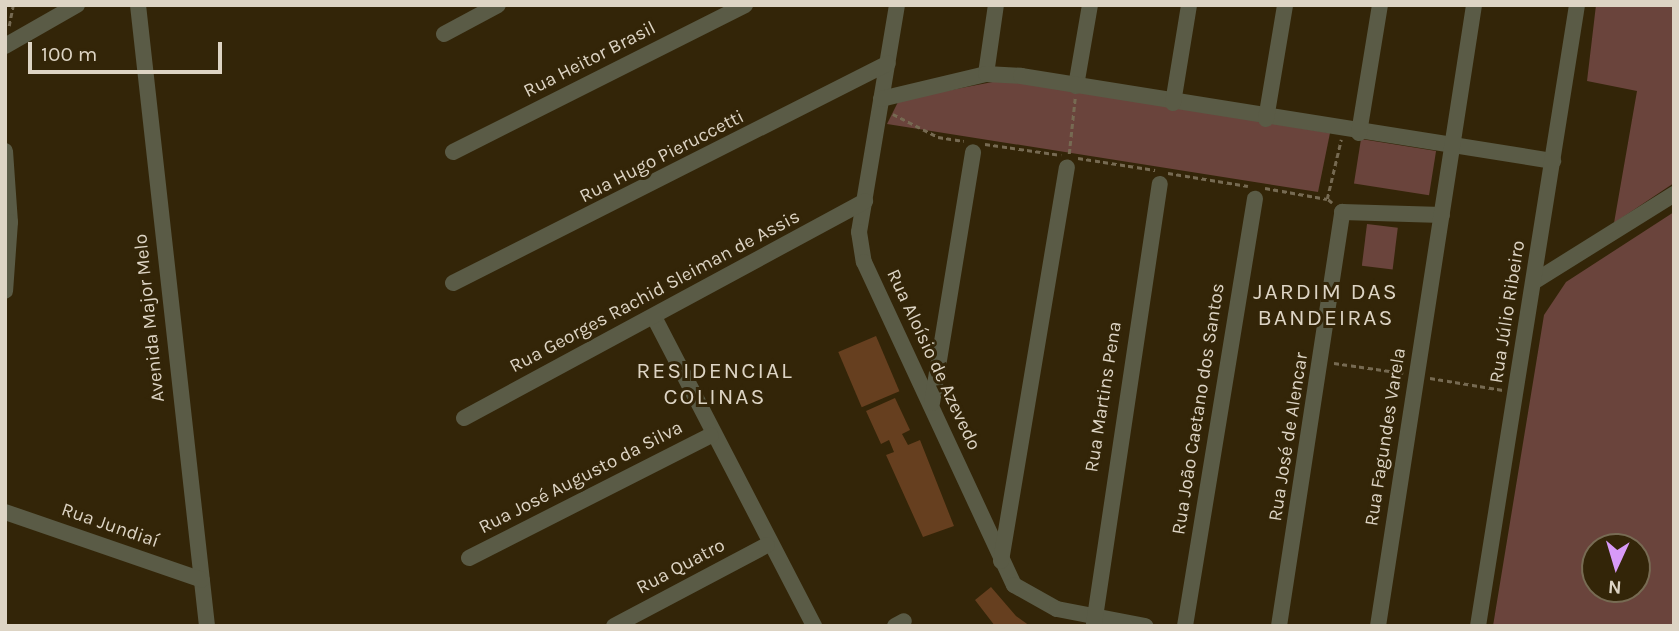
<!DOCTYPE html>
<meta charset="utf-8">
<style>
body{margin:0}
#map{position:relative;width:1679px;height:631px;overflow:hidden;background:#332508;font-family:Karla,sans-serif}
div>[style]{position:absolute}
.green>*{inset:0;background:#6a443c;transform-origin:0 0}
.building>*{inset:0;background:#663f1f;transform-origin:0 0}
.path>*{height:2.5px;margin-top:-1.25px;transform-origin:0;background:repeating-linear-gradient(90deg,#766a52 0 5px,transparent 0 8.5px)}
.street>*{height:16px;margin:-8px;padding:0 8px;transform-origin:8px;border-radius:8px;background:#5a5b46}
span{translate:-50% -50%;white-space:nowrap;text-align:center;line-height:1.15;-webkit-text-stroke:6px #332508;paint-order:stroke}
.street-label{font-size:19px;color:#ddd4c4}
.quarter-label{font-size:23px;color:#ddd4c4;letter-spacing:2px}
.frame{position:absolute;inset:0;border:7px solid #ddd4c4;pointer-events:none}
.north{position:absolute;left:1581px;top:533px;width:70px;height:70px;box-sizing:border-box;background:#332508;border:2px solid #776b53;border-radius:50%;rotate:184deg;font-size:19px;font-weight:700;line-height:28px;text-align:center;color:#ddd4c4}
.north::after{content:'';display:block;margin:auto;width:24px;height:32px;background:#d89af8;clip-path:polygon(50% 0,100% 100%,50% 72%,0 100%)}
.scale{position:absolute;left:28px;top:42px;width:194px;height:32px;box-sizing:border-box;border:4px solid #ddd4c4;border-top:0;padding-left:9px;font-size:21px;line-height:24px;white-space:nowrap;color:#ddd4c4;-webkit-text-stroke:5px #332508;paint-order:stroke}
</style>
<div id="map">
<div class="green">
<div style="clip-path:polygon(1596px 5px,1674px 5px,1674px 183px,1614px 223px,1637px 91px,1587px 81px)"></div>
<div style="clip-path:polygon(1008px 79px,1330px 133px,1318px 192px,887px 124px,899px 100px)"></div>
<div style="left:1361px;top:139px;width:76px;height:45px;rotate:9deg"></div>
<div style="clip-path:polygon(evenodd,1674px 212px,1674px 626px,1493px 626px,1544px 315px,1566px 282px,1674px 212px,1637px 547px,1637px 589px,1595px 589px,1595px 547px,1637px 547px)"></div>
<div style="left:1367px;top:224px;width:31px;height:42px;rotate:7deg"></div>
</div>
<div class="building">
<div style="left:876px;top:336px;width:60px;height:41px;rotate:67deg"></div>
<div style="clip-path:polygon(895px 398px,910px 430px,902px 434px,908px 445px,920px 440px,954px 526px,923px 537px,886px 455px,894px 452px,889px 440px,881px 444px,866px 411px)"></div>
<div style="clip-path:polygon(991px 587px,1016px 616px,1030px 626px,995px 626px,975px 600px)"></div>
</div>
<div class="path">
<div style="left:9px;top:26px;width:21px;rotate:-79deg"></div>
<div style="left:893px;top:114px;width:51px;rotate:27.1deg"></div>
<div style="left:938px;top:137px;width:26px;rotate:9deg"></div>
<div style="left:985px;top:144px;width:77px;rotate:8.2deg"></div>
<div style="left:1069px;top:154px;width:56px;rotate:-83.9deg"></div>
<div style="left:1078px;top:158px;width:78px;rotate:8.9deg"></div>
<div style="left:1168px;top:173px;width:81px;rotate:9.2deg"></div>
<div style="left:1265px;top:188px;width:63px;rotate:10.1deg"></div>
<div style="left:1332px;top:203px;width:6px;rotate:-141deg"></div>
<div style="left:1327px;top:199px;width:61px;rotate:-76.7deg"></div>
<div style="left:1334px;top:363px;width:70px;rotate:8.2deg"></div>
<div style="left:1430px;top:378px;width:74px;rotate:9.3deg"></div>
</div>
<div class="street">
<div style="left:138px;top:5px;width:625px;rotate:83.66deg"></div>
<div style="left:897px;top:5px;width:230px;rotate:99.5deg"></div>
<div style="left:859px;top:232px;width:30px;rotate:81deg"></div>
<div style="left:864px;top:262px;width:356px;rotate:65.1deg"></div>
<div style="left:1014px;top:585px;width:49px;rotate:29.2deg"></div>
<div style="left:1057px;top:609px;width:90px;rotate:10.9deg"></div>
<div style="left:444px;top:34px;width:61px;rotate:-28.2deg"></div>
<div style="left:5px;top:46px;width:83px;rotate:-29.7deg"></div>
<div style="left:986px;top:74px;width:70px;rotate:-81.8deg"></div>
<div style="left:1076px;top:86px;width:82px;rotate:-80.2deg"></div>
<div style="left:881px;top:99px;width:108px;rotate:-13.4deg"></div>
<div style="left:986px;top:74px;width:35px;rotate:3deg"></div>
<div style="left:1021px;top:76px;width:539px;rotate:9.08deg"></div>
<div style="left:1173px;top:103px;width:99px;rotate:-80.7deg"></div>
<div style="left:1266px;top:119px;width:116px;rotate:-80.5deg"></div>
<div style="left:1359px;top:133px;width:130px;rotate:-80.7deg"></div>
<div style="left:5px;top:151px;width:71px;rotate:86deg"></div>
<div style="left:10px;top:222px;width:69px;rotate:94.1deg"></div>
<div style="left:453px;top:152px;width:327px;rotate:-26.7deg"></div>
<div style="left:1535px;top:281px;width:164px;rotate:-32deg"></div>
<div style="left:453px;top:283px;width:487px;rotate:-26.8deg"></div>
<div style="left:655px;top:319px;width:346px;rotate:62.6deg"></div>
<div style="left:932px;top:403px;width:254px;rotate:-80.7deg"></div>
<div style="left:464px;top:418px;width:456px;rotate:-28.4deg"></div>
<div style="left:5px;top:512px;width:208px;rotate:19deg"></div>
<div style="left:469px;top:558px;width:271px;rotate:-26.9deg"></div>
<div style="left:1001px;top:561px;width:399px;rotate:-80.5deg"></div>
<div style="left:1094px;top:624px;width:445px;rotate:-81.5deg"></div>
<div style="left:614px;top:626px;width:173px;rotate:-27.9deg"></div>
<div style="left:895px;top:626px;width:10px;rotate:-29deg"></div>
<div style="left:1185px;top:626px;width:433px;rotate:-80.7deg"></div>
<div style="left:1279px;top:626px;width:419px;rotate:-81.3deg"></div>
<div style="left:1342px;top:212px;width:100px;rotate:1.7deg"></div>
<div style="left:1378px;top:626px;width:628px;rotate:-81.21deg"></div>
<div style="left:1478px;top:626px;width:629px;rotate:-80.94deg"></div>
</div>
<div class="street-label">
<span style="left:590px;top:60px;rotate:-27deg">Rua Heitor Brasil</span>
<span style="left:662px;top:157px;rotate:-27deg">Rua Hugo Pieruccetti</span>
<span style="left:655px;top:292px;rotate:-28deg">Rua Georges Rachid Sleiman de Assis</span>
<span style="left:1508px;top:312px;rotate:-81deg">Rua Júlio Ribeiro</span>
<span style="left:150px;top:318px;rotate:-96deg">Avenida Major Melo</span>
<span style="left:933px;top:360px;rotate:65deg">Rua Aloísio de Azevedo</span>
<span style="left:1104px;top:397px;rotate:-81deg">Rua Martins Pena</span>
<span style="left:1199px;top:409px;rotate:-81deg">Rua João Caetano dos Santos</span>
<span style="left:1289px;top:437px;rotate:-81deg">Rua José de Alencar</span>
<span style="left:1386px;top:437px;rotate:-81deg">Rua Fagundes Varela</span>
<span style="left:581px;top:478px;rotate:-27deg">Rua José Augusto da Silva</span>
<span style="left:110px;top:526px;rotate:19deg">Rua Jundiaí</span>
<span style="left:681px;top:567px;rotate:-28deg">Rua Quatro</span>
</div>
<div class="quarter-label">
<span style="left:1326px;top:305px">JARDIM DAS<br>BANDEIRAS</span>
<span style="left:715px;top:384px">RESIDENCIAL<br>COLINAS</span>
</div>
<div class="frame"></div>
<div class="north">N</div>
<div class="scale">100 m</div>
</div>
